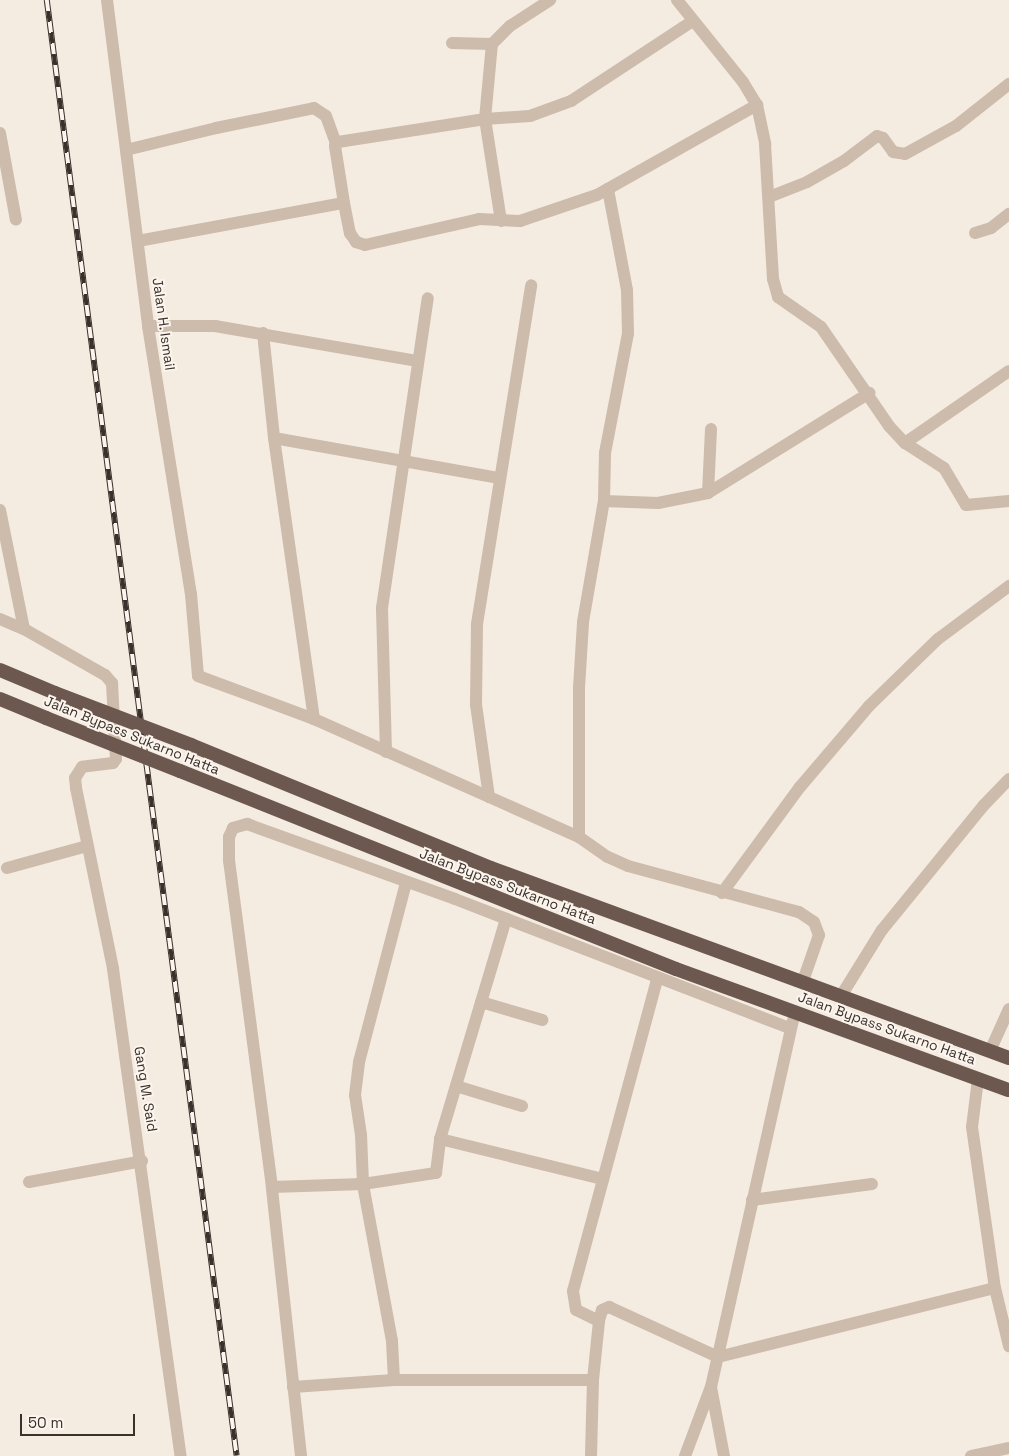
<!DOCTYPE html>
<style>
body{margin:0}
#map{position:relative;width:1009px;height:1456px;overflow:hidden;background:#f4ebe1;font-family:"Space Grotesk",sans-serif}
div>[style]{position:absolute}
.minor>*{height:12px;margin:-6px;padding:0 6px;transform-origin:6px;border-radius:6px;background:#cdbbac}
.tertiary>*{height:12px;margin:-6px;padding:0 6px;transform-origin:6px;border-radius:6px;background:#cdbbac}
.trunk>*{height:14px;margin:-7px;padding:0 7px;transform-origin:7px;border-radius:7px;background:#6c584f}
.rail>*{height:5.5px;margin-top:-2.75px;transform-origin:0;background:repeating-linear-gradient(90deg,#fbf5ee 0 11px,#3b302b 0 22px);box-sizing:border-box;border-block:1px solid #3b302b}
.trunk-bridge>*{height:14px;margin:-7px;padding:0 7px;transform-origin:7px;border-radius:7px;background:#6c584f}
span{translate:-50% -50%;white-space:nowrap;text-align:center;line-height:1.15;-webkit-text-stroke:4px #fbf5ee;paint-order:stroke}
.street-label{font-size:14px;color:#3b302b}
.scale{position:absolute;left:20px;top:1414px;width:115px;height:22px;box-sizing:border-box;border:2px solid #3b302b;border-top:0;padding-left:6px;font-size:15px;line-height:18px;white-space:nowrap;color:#3b302b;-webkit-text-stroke:4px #fbf5ee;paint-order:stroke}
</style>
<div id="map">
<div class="minor">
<div style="left:107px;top:0;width:329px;rotate:82.8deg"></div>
<div style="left:148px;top:326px;width:271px;rotate:80.9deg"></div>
<div style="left:191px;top:594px;width:82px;rotate:85.1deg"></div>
<div style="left:198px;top:676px;width:124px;rotate:20.3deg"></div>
<div style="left:314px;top:719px;width:290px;rotate:24deg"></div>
<div style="left:579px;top:837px;width:35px;rotate:35deg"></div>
<div style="left:608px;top:857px;width:22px;rotate:24deg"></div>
<div style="left:628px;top:866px;width:177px;rotate:15.1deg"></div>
<div style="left:799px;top:912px;width:18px;rotate:34deg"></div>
<div style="left:814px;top:922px;width:14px;rotate:69deg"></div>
<div style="left:819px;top:935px;width:49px;rotate:109.2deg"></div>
<div style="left:677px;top:0;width:105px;rotate:51.2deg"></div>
<div style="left:743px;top:82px;width:27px;rotate:59deg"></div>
<div style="left:757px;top:105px;width:40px;rotate:78deg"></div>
<div style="left:765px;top:144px;width:135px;rotate:86.6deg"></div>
<div style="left:773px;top:279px;width:19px;rotate:74deg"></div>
<div style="left:778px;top:297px;width:52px;rotate:34.9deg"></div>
<div style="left:821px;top:327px;width:120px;rotate:55.5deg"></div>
<div style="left:889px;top:426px;width:23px;rotate:47deg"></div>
<div style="left:905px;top:443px;width:46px;rotate:32.7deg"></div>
<div style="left:944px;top:468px;width:43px;rotate:59.3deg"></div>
<div style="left:966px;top:505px;width:43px;rotate:-5.3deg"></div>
<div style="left:452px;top:43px;width:40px;rotate:1.4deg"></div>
<div style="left:0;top:133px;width:88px;rotate:79.6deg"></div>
<div style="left:126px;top:150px;width:93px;rotate:-13.7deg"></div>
<div style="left:216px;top:128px;width:100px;rotate:-11.5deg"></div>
<div style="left:314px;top:108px;width:14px;rotate:34deg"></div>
<div style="left:326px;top:116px;width:29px;rotate:70deg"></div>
<div style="left:769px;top:197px;width:41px;rotate:-21.5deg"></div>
<div style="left:807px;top:182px;width:43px;rotate:-29.6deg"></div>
<div style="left:844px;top:161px;width:41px;rotate:-37.1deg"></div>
<div style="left:877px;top:136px;width:6px;rotate:18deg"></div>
<div style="left:883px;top:138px;width:17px;rotate:54deg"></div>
<div style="left:893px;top:152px;width:12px;rotate:9deg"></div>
<div style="left:905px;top:154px;width:58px;rotate:-28.8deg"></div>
<div style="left:956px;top:126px;width:68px;rotate:-38.4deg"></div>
<div style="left:344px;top:203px;width:31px;rotate:79deg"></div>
<div style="left:350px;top:233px;width:11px;rotate:56deg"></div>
<div style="left:356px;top:242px;width:9px;rotate:18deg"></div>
<div style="left:365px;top:245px;width:117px;rotate:-12.8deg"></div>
<div style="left:479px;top:219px;width:41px;rotate:2.8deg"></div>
<div style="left:520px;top:221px;width:81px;rotate:-18.7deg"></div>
<div style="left:597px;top:195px;width:184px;rotate:-29.4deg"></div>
<div style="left:501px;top:221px;width:103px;rotate:-98.9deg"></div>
<div style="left:485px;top:119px;width:75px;rotate:-84.7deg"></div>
<div style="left:492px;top:44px;width:25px;rotate:-45deg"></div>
<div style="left:510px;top:26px;width:48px;rotate:-33deg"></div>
<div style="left:975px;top:233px;width:17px;rotate:-17deg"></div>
<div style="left:991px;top:228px;width:23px;rotate:-38deg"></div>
<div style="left:138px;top:241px;width:209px;rotate:-10.5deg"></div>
<div style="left:344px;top:203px;width:58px;rotate:-99deg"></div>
<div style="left:335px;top:146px;width:5px;rotate:-53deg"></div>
<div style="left:338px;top:142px;width:149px;rotate:-8.9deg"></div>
<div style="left:485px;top:119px;width:45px;rotate:-3.8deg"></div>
<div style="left:530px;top:116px;width:44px;rotate:-20.1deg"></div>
<div style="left:571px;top:101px;width:146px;rotate:-33.3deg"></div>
<div style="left:148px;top:326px;width:67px"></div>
<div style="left:215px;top:326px;width:206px;rotate:9.8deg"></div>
<div style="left:263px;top:333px;width:106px;rotate:84deg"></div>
<div style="left:274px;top:438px;width:284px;rotate:81.9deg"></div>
<div style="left:274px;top:438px;width:229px;rotate:10.1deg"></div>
<div style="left:905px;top:443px;width:126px;rotate:-34.7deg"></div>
<div style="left:708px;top:493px;width:64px;rotate:-87.3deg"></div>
<div style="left:604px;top:501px;width:54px;rotate:2.1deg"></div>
<div style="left:658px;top:503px;width:51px;rotate:-11.3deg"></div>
<div style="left:708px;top:493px;width:190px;rotate:-31.8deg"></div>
<div style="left:0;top:510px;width:121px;rotate:78.6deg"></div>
<div style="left:24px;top:629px;width:93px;rotate:29.6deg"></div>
<div style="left:105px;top:675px;width:11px;rotate:49deg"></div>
<div style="left:112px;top:683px;width:76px;rotate:87deg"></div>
<div style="left:116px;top:759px;width:5px;rotate:127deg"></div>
<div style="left:113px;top:763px;width:31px;rotate:173deg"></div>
<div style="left:82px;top:767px;width:13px;rotate:122deg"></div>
<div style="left:75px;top:778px;width:10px;rotate:84deg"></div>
<div style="left:76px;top:788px;width:185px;rotate:78.4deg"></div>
<div style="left:113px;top:969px;width:492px;rotate:82.1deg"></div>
<div style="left:0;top:619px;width:26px;rotate:23deg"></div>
<div style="left:386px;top:752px;width:144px;rotate:-91.6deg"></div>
<div style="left:382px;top:608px;width:313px;rotate:-81.6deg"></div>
<div style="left:489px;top:797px;width:93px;rotate:-98deg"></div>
<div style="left:476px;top:705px;width:81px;rotate:-89.3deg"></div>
<div style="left:477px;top:624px;width:343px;rotate:-80.9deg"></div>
<div style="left:579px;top:837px;width:149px;rotate:-90deg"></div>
<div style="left:579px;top:688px;width:66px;rotate:-86.5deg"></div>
<div style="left:583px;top:622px;width:123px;rotate:-80.2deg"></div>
<div style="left:604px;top:501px;width:48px;rotate:-88.8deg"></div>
<div style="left:605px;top:453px;width:121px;rotate:-79.1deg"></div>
<div style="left:628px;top:334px;width:44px;rotate:-91.3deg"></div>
<div style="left:627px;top:290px;width:103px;rotate:-100.7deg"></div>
<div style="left:7px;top:868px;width:83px;rotate:-15.4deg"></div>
<div style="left:722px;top:893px;width:132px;rotate:-53.7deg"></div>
<div style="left:800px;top:787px;width:106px;rotate:-49.6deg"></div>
<div style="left:869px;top:706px;width:96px;rotate:-44.2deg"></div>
<div style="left:938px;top:639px;width:89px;rotate:-36.7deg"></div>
<div style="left:841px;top:996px;width:78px;rotate:-58.2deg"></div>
<div style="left:882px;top:930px;width:161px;rotate:-50.8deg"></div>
<div style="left:984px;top:805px;width:36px;rotate:-46deg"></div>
<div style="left:481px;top:1002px;width:64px;rotate:16.4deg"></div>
<div style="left:978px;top:1079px;width:48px;rotate:97.1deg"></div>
<div style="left:972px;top:1127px;width:163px;rotate:81.9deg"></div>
<div style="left:995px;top:1288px;width:60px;rotate:76.4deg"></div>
<div style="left:456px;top:1086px;width:69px;rotate:16.9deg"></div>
<div style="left:440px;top:1139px;width:168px;rotate:13.8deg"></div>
<div style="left:29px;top:1182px;width:115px;rotate:-10.5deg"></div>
<div style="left:272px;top:1187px;width:91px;rotate:-1.9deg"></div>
<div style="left:363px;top:1184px;width:74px;rotate:-8.6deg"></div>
<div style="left:436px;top:1173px;width:34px;rotate:-83deg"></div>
<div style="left:440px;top:1139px;width:230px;rotate:-73.3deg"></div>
<div style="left:752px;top:1200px;width:121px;rotate:-7.6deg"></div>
<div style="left:599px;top:1321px;width:25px;rotate:-154deg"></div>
<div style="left:576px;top:1310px;width:19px;rotate:-99deg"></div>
<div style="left:573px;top:1291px;width:325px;rotate:-74.9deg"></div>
<div style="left:394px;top:1380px;width:39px;rotate:-93deg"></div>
<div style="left:392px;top:1341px;width:160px;rotate:-100.5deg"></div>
<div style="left:363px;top:1184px;width:49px;rotate:-92.3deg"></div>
<div style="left:361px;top:1135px;width:40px;rotate:-98.5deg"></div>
<div style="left:355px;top:1095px;width:33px;rotate:-83deg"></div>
<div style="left:359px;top:1062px;width:185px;rotate:-75.3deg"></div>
<div style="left:293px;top:1387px;width:101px;rotate:-4deg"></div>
<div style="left:394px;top:1380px;width:199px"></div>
<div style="left:593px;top:1380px;width:59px;rotate:-84.2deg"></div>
<div style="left:599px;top:1321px;width:11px;rotate:-75deg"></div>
<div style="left:602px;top:1310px;width:8px;rotate:-23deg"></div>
<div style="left:609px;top:1307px;width:120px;rotate:24.6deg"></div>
<div style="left:718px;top:1357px;width:285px;rotate:-14deg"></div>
<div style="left:301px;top:1456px;width:271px;rotate:-96.2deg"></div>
<div style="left:272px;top:1187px;width:329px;rotate:-97.5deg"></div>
<div style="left:229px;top:861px;width:24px;rotate:-90deg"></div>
<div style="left:229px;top:837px;width:10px;rotate:-66deg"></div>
<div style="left:233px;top:828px;width:15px;rotate:-16deg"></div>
<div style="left:247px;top:824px;width:221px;rotate:19.8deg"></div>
<div style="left:455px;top:899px;width:359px;rotate:21.1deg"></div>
<div style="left:591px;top:1456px;width:76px;rotate:-88.5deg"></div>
<div style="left:685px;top:1456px;width:74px;rotate:-69.4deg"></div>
<div style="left:724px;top:1456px;width:70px;rotate:-100.7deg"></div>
<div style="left:711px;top:1387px;width:375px;rotate:-77.4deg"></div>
<div style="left:971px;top:1456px;width:39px;rotate:-12deg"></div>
</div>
<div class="tertiary">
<div style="left:990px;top:1051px;width:46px;rotate:-65.7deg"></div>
</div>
<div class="trunk">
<div style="left:0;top:670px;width:60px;rotate:22.7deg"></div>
<div style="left:0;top:699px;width:50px;rotate:22.4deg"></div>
<div style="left:191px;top:745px;width:324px;rotate:22.3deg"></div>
<div style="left:491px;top:868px;width:552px;rotate:20.14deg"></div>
<div style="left:180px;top:771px;width:534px;rotate:21.76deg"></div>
<div style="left:676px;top:969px;width:354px;rotate:20deg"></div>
</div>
<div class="rail">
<div style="left:47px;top:0;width:1468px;rotate:82.57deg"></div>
</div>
<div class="trunk-bridge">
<div style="left:55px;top:693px;width:146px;rotate:20.9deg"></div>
<div style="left:46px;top:718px;width:144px;rotate:21.6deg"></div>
</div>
<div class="street-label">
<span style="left:164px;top:324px;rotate:82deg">Jalan H. Ismail</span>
<span style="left:132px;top:735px;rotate:22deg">Jalan Bypass Sukarno Hatta</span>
<span style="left:508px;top:886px;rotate:21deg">Jalan Bypass Sukarno Hatta</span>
<span style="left:887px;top:1028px;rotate:20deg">Jalan Bypass Sukarno Hatta</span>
<span style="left:146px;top:1089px;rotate:81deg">Gang M. Said</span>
</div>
<div class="scale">50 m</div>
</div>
